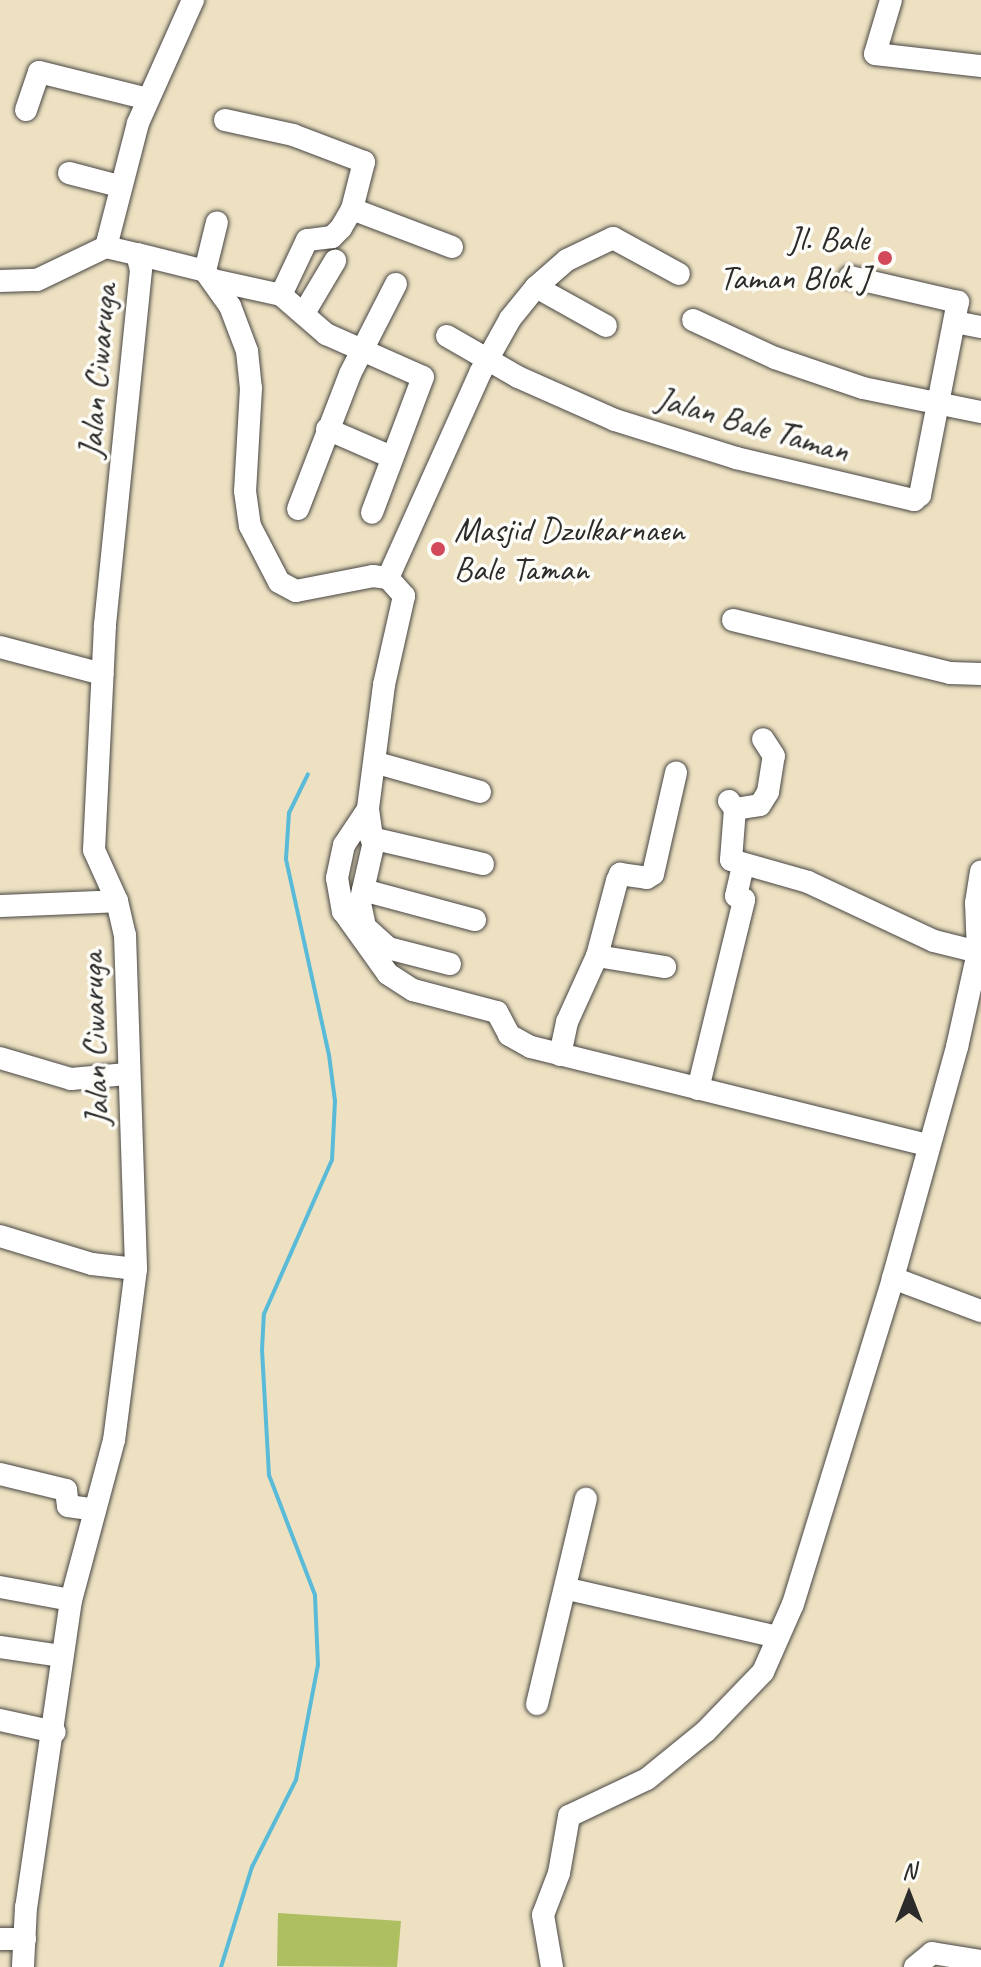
<!DOCTYPE html>
<style>
body{margin:0}
#map{position:relative;width:981px;height:1967px;overflow:hidden;background:#ede1c2;font-family:Caveat,sans-serif}
div>[style]{position:absolute}
.green>*{inset:0;background:#aebf62}
.stream>*{height:4px;margin:-2px;padding:0 2px;transform-origin:2px;border-radius:2px;background:#59bbd7}
.roads{filter:drop-shadow(0 0 2px #484642) drop-shadow(0 0 2px #484642)}
.minor>*{height:22px;margin:-11px;padding:0 11px;transform-origin:11px;border-radius:11px;background:#fff}
.dots>*{width:22px;height:22px;translate:-50% -50%;box-sizing:border-box;border:4px solid #fdfcf7;border-radius:50%}
span{translate:-50% -50%;white-space:nowrap;text-align:center;line-height:1.15;-webkit-text-stroke:7px #fdfcf7;paint-order:stroke}
.poi-label{font-size:34px;color:#2b2b2b}
.right{translate:-100% -50%;text-align:right}
.left{translate:0 -50%;text-align:left}
.street-label{font-size:34px;color:#2b2b2b}
.north{position:absolute;left:869px;top:1855px;width:80px;height:80px;-webkit-text-stroke:6px #fdfcf7;paint-order:stroke;rotate:0deg;font-size:22px;font-weight:700;line-height:32px;text-align:center;color:#2b2b2b}
.north::after{content:'';display:block;margin:auto;width:28px;height:36px;background:#2b2b2b;clip-path:polygon(50% 0,100% 100%,50% 72%,0 100%)}
</style>
<div id="map">
<div class="green">
<div style="clip-path:polygon(278px 1913px,401px 1921px,397px 1967px,277px 1966px)"></div>
</div>
<div class="stream">
<div style="left:221px;top:1967px;width:105px;rotate:-72.8deg"></div>
<div style="left:252px;top:1867px;width:97px;rotate:-63.2deg"></div>
<div style="left:296px;top:1780px;width:117px;rotate:-79.2deg"></div>
<div style="left:318px;top:1665px;width:70px;rotate:-92.5deg"></div>
<div style="left:315px;top:1595px;width:129px;rotate:-111deg"></div>
<div style="left:269px;top:1475px;width:125px;rotate:-93.2deg"></div>
<div style="left:262px;top:1350px;width:36px;rotate:-87deg"></div>
<div style="left:264px;top:1314px;width:168px;rotate:-66.2deg"></div>
<div style="left:332px;top:1160px;width:59px;rotate:-87.1deg"></div>
<div style="left:335px;top:1101px;width:46px;rotate:-97.4deg"></div>
<div style="left:329px;top:1055px;width:201px;rotate:-102.4deg"></div>
<div style="left:286px;top:859px;width:46px;rotate:-86.3deg"></div>
<div style="left:289px;top:813px;width:43px;rotate:-64deg"></div>
</div>
<div class="roads">
<div class="minor">
<div style="left:891px;top:0;width:56px;rotate:106.5deg"></div>
<div style="left:875px;top:54px;width:107px;rotate:6.5deg"></div>
<div style="left:26px;top:110px;width:40px;rotate:-71.1deg"></div>
<div style="left:39px;top:72px;width:112px;rotate:13.9deg"></div>
<div style="left:225px;top:120px;width:70px;rotate:12.4deg"></div>
<div style="left:293px;top:135px;width:76px;rotate:20.8deg"></div>
<div style="left:364px;top:162px;width:49px;rotate:104.3deg"></div>
<div style="left:352px;top:209px;width:22px;rotate:120deg"></div>
<div style="left:341px;top:228px;width:13px;rotate:135deg"></div>
<div style="left:332px;top:237px;width:25px;rotate:173deg"></div>
<div style="left:307px;top:240px;width:61px;rotate:115.3deg"></div>
<div style="left:69px;top:173px;width:52px;rotate:14.6deg"></div>
<div style="left:352px;top:209px;width:107px;rotate:20.8deg"></div>
<div style="left:106px;top:247px;width:128px;rotate:-75.5deg"></div>
<div style="left:138px;top:123px;width:135px;rotate:-65.9deg"></div>
<div style="left:137px;top:254px;width:70px;rotate:14deg"></div>
<div style="left:205px;top:271px;width:43px;rotate:54.5deg"></div>
<div style="left:230px;top:306px;width:48px;rotate:69.3deg"></div>
<div style="left:247px;top:351px;width:37px;rotate:84deg"></div>
<div style="left:251px;top:388px;width:103px;rotate:93.3deg"></div>
<div style="left:245px;top:491px;width:35px;rotate:82deg"></div>
<div style="left:250px;top:526px;width:63px;rotate:62.6deg"></div>
<div style="left:279px;top:582px;width:19px;rotate:28deg"></div>
<div style="left:296px;top:591px;width:78px;rotate:-11deg"></div>
<div style="left:373px;top:576px;width:15px;rotate:8deg"></div>
<div style="left:388px;top:578px;width:24px;rotate:48deg"></div>
<div style="left:404px;top:596px;width:91px;rotate:102.7deg"></div>
<div style="left:384px;top:685px;width:125px;rotate:97.4deg"></div>
<div style="left:368px;top:809px;width:43px;rotate:123.7deg"></div>
<div style="left:344px;top:845px;width:34px;rotate:102deg"></div>
<div style="left:337px;top:878px;width:34px;rotate:80deg"></div>
<div style="left:343px;top:911px;width:77px;rotate:54.5deg"></div>
<div style="left:388px;top:974px;width:30px;rotate:33deg"></div>
<div style="left:413px;top:990px;width:87px;rotate:14.7deg"></div>
<div style="left:497px;top:1012px;width:26px;rotate:62deg"></div>
<div style="left:509px;top:1035px;width:25px;rotate:29deg"></div>
<div style="left:531px;top:1047px;width:407px;rotate:13.9deg"></div>
<div style="left:205px;top:271px;width:50px;rotate:-76.2deg"></div>
<div style="left:213px;top:280px;width:70px;rotate:12.4deg"></div>
<div style="left:281px;top:295px;width:60px;rotate:40.9deg"></div>
<div style="left:326px;top:334px;width:106px;rotate:23.9deg"></div>
<div style="left:423px;top:377px;width:145px;rotate:110.6deg"></div>
<div style="left:0;top:281px;width:37px;rotate:-2deg"></div>
<div style="left:37px;top:280px;width:76px;rotate:-25.6deg"></div>
<div style="left:106px;top:247px;width:32px;rotate:13deg"></div>
<div style="left:137px;top:254px;width:16px;rotate:76deg"></div>
<div style="left:141px;top:270px;width:357px;rotate:95.8deg"></div>
<div style="left:105px;top:625px;width:225px;rotate:92.8deg"></div>
<div style="left:94px;top:850px;width:56px;rotate:65.7deg"></div>
<div style="left:117px;top:901px;width:35px;rotate:77deg"></div>
<div style="left:125px;top:935px;width:334px;rotate:88.1deg"></div>
<div style="left:136px;top:1269px;width:172px;rotate:97.3deg"></div>
<div style="left:114px;top:1440px;width:166px;rotate:105deg"></div>
<div style="left:71px;top:1600px;width:310px;rotate:98.3deg"></div>
<div style="left:26px;top:1907px;width:60px;rotate:92.9deg"></div>
<div style="left:536px;top:287px;width:80px;rotate:29.1deg"></div>
<div style="left:304px;top:313px;width:61px;rotate:-59.2deg"></div>
<div style="left:693px;top:320px;width:90px;rotate:24.9deg"></div>
<div style="left:775px;top:358px;width:93px;rotate:18.8deg"></div>
<div style="left:863px;top:388px;width:120px;rotate:11.5deg"></div>
<div style="left:955px;top:322px;width:26px;rotate:11deg"></div>
<div style="left:447px;top:336px;width:82px;rotate:30deg"></div>
<div style="left:518px;top:377px;width:106px;rotate:23.9deg"></div>
<div style="left:615px;top:420px;width:127px;rotate:17.4deg"></div>
<div style="left:736px;top:458px;width:183px;rotate:13.3deg"></div>
<div style="left:914px;top:500px;width:8px;rotate:-40deg"></div>
<div style="left:920px;top:495px;width:197px;rotate:-78.9deg"></div>
<div style="left:958px;top:302px;width:111px;rotate:-167deg"></div>
<div style="left:327px;top:429px;width:68px;rotate:23.5deg"></div>
<div style="left:298px;top:509px;width:145px;rotate:-68.9deg"></div>
<div style="left:350px;top:374px;width:101px;rotate:-62.9deg"></div>
<div style="left:388px;top:578px;width:225px;rotate:-65.8deg"></div>
<div style="left:480px;top:373px;width:62px;rotate:-60.9deg"></div>
<div style="left:510px;top:319px;width:41px;rotate:-50.9deg"></div>
<div style="left:536px;top:287px;width:41px;rotate:-41.1deg"></div>
<div style="left:567px;top:260px;width:51px;rotate:-25.6deg"></div>
<div style="left:613px;top:238px;width:75px;rotate:28.6deg"></div>
<div style="left:733px;top:620px;width:223px;rotate:13.7deg"></div>
<div style="left:950px;top:673px;width:31px;rotate:2deg"></div>
<div style="left:0;top:647px;width:106px;rotate:14.8deg"></div>
<div style="left:377px;top:763px;width:107px;rotate:15.7deg"></div>
<div style="left:729px;top:801px;width:10px;rotate:53deg"></div>
<div style="left:735px;top:809px;width:51px;rotate:94.5deg"></div>
<div style="left:731px;top:860px;width:80px;rotate:15.9deg"></div>
<div style="left:808px;top:882px;width:139px;rotate:25.1deg"></div>
<div style="left:934px;top:941px;width:45px;rotate:14deg"></div>
<div style="left:368px;top:809px;width:37px;rotate:82deg"></div>
<div style="left:373px;top:846px;width:58px;rotate:102.8deg"></div>
<div style="left:360px;top:903px;width:25px;rotate:78deg"></div>
<div style="left:365px;top:927px;width:31px;rotate:42deg"></div>
<div style="left:388px;top:948px;width:64px;rotate:14.5deg"></div>
<div style="left:735px;top:809px;width:25px;rotate:-9deg"></div>
<div style="left:760px;top:805px;width:15px;rotate:-58deg"></div>
<div style="left:768px;top:792px;width:36px;rotate:-81deg"></div>
<div style="left:774px;top:756px;width:20px;rotate:-123deg"></div>
<div style="left:371px;top:838px;width:115px;rotate:13.1deg"></div>
<div style="left:363px;top:890px;width:116px;rotate:15deg"></div>
<div style="left:0;top:906px;width:117px;rotate:-2.4deg"></div>
<div style="left:597px;top:956px;width:69px;rotate:9.2deg"></div>
<div style="left:560px;top:1055px;width:34px;rotate:-78deg"></div>
<div style="left:567px;top:1022px;width:72px;rotate:-65.6deg"></div>
<div style="left:597px;top:956px;width:78px;rotate:-75.1deg"></div>
<div style="left:617px;top:881px;width:8px;rotate:-67deg"></div>
<div style="left:620px;top:874px;width:27px;rotate:8deg"></div>
<div style="left:647px;top:878px;width:7px;rotate:-34deg"></div>
<div style="left:653px;top:874px;width:104px;rotate:-77.2deg"></div>
<div style="left:0;top:1058px;width:74px;rotate:16.5deg"></div>
<div style="left:71px;top:1079px;width:56px;rotate:-5.1deg"></div>
<div style="left:698px;top:1089px;width:195px;rotate:-76.3deg"></div>
<div style="left:744px;top:900px;width:9px;rotate:-153deg"></div>
<div style="left:736px;top:896px;width:32px;rotate:-77deg"></div>
<div style="left:0;top:1236px;width:96px;rotate:16.9deg"></div>
<div style="left:92px;top:1264px;width:44px;rotate:6.5deg"></div>
<div style="left:893px;top:1278px;width:94px;rotate:20.6deg"></div>
<div style="left:0;top:1474px;width:68px;rotate:13.6deg"></div>
<div style="left:66px;top:1490px;width:16px;rotate:83deg"></div>
<div style="left:68px;top:1506px;width:27px;rotate:8deg"></div>
<div style="left:0;top:1587px;width:72px;rotate:10.4deg"></div>
<div style="left:568px;top:1589px;width:214px;rotate:12.9deg"></div>
<div style="left:0;top:1647px;width:63px;rotate:8.3deg"></div>
<div style="left:537px;top:1704px;width:211px;rotate:-76.6deg"></div>
<div style="left:0;top:1720px;width:56px;rotate:12.3deg"></div>
<div style="left:0;top:1939px;width:25px"></div>
<div style="left:552px;top:1967px;width:53px;rotate:-99.8deg"></div>
<div style="left:543px;top:1915px;width:45px;rotate:-69.1deg"></div>
<div style="left:559px;top:1873px;width:58px;rotate:-80deg"></div>
<div style="left:569px;top:1816px;width:86px;rotate:-25.4deg"></div>
<div style="left:647px;top:1779px;width:76px;rotate:-39.1deg"></div>
<div style="left:706px;top:1731px;width:82px;rotate:-46deg"></div>
<div style="left:763px;top:1672px;width:74px;rotate:-66.2deg"></div>
<div style="left:793px;top:1604px;width:341px;rotate:-72.9deg"></div>
<div style="left:893px;top:1278px;width:240px;rotate:-74.5deg"></div>
<div style="left:957px;top:1047px;width:97px;rotate:-77.5deg"></div>
<div style="left:978px;top:952px;width:49px;rotate:-92.3deg"></div>
<div style="left:976px;top:903px;width:32px;rotate:-81deg"></div>
<div style="left:915px;top:1967px;width:22px;rotate:-39deg"></div>
<div style="left:932px;top:1953px;width:50px;rotate:9.3deg"></div>
</div>
</div>
<div class="dots">
<div style="left:885px;top:258px;background:#d1495b"></div>
<div style="left:438px;top:549px;background:#d1495b"></div>
</div>
<div class="poi-label">
<span class="right" style="left:869px;top:258px">Jl. Bale<br>Taman Blok J</span>
<span class="left" style="left:454px;top:549px">Masjid Dzulkarnaen<br>Bale Taman</span>
</div>
<div class="street-label">
<span style="left:97px;top:371px;rotate:-85deg">Jalan Ciwaruga</span>
<span style="left:753px;top:424px;rotate:16deg">Jalan Bale Taman</span>
<span style="left:94px;top:1039px;rotate:-92deg">Jalan Ciwaruga</span>
</div>
<div class="north">N</div>
</div>
